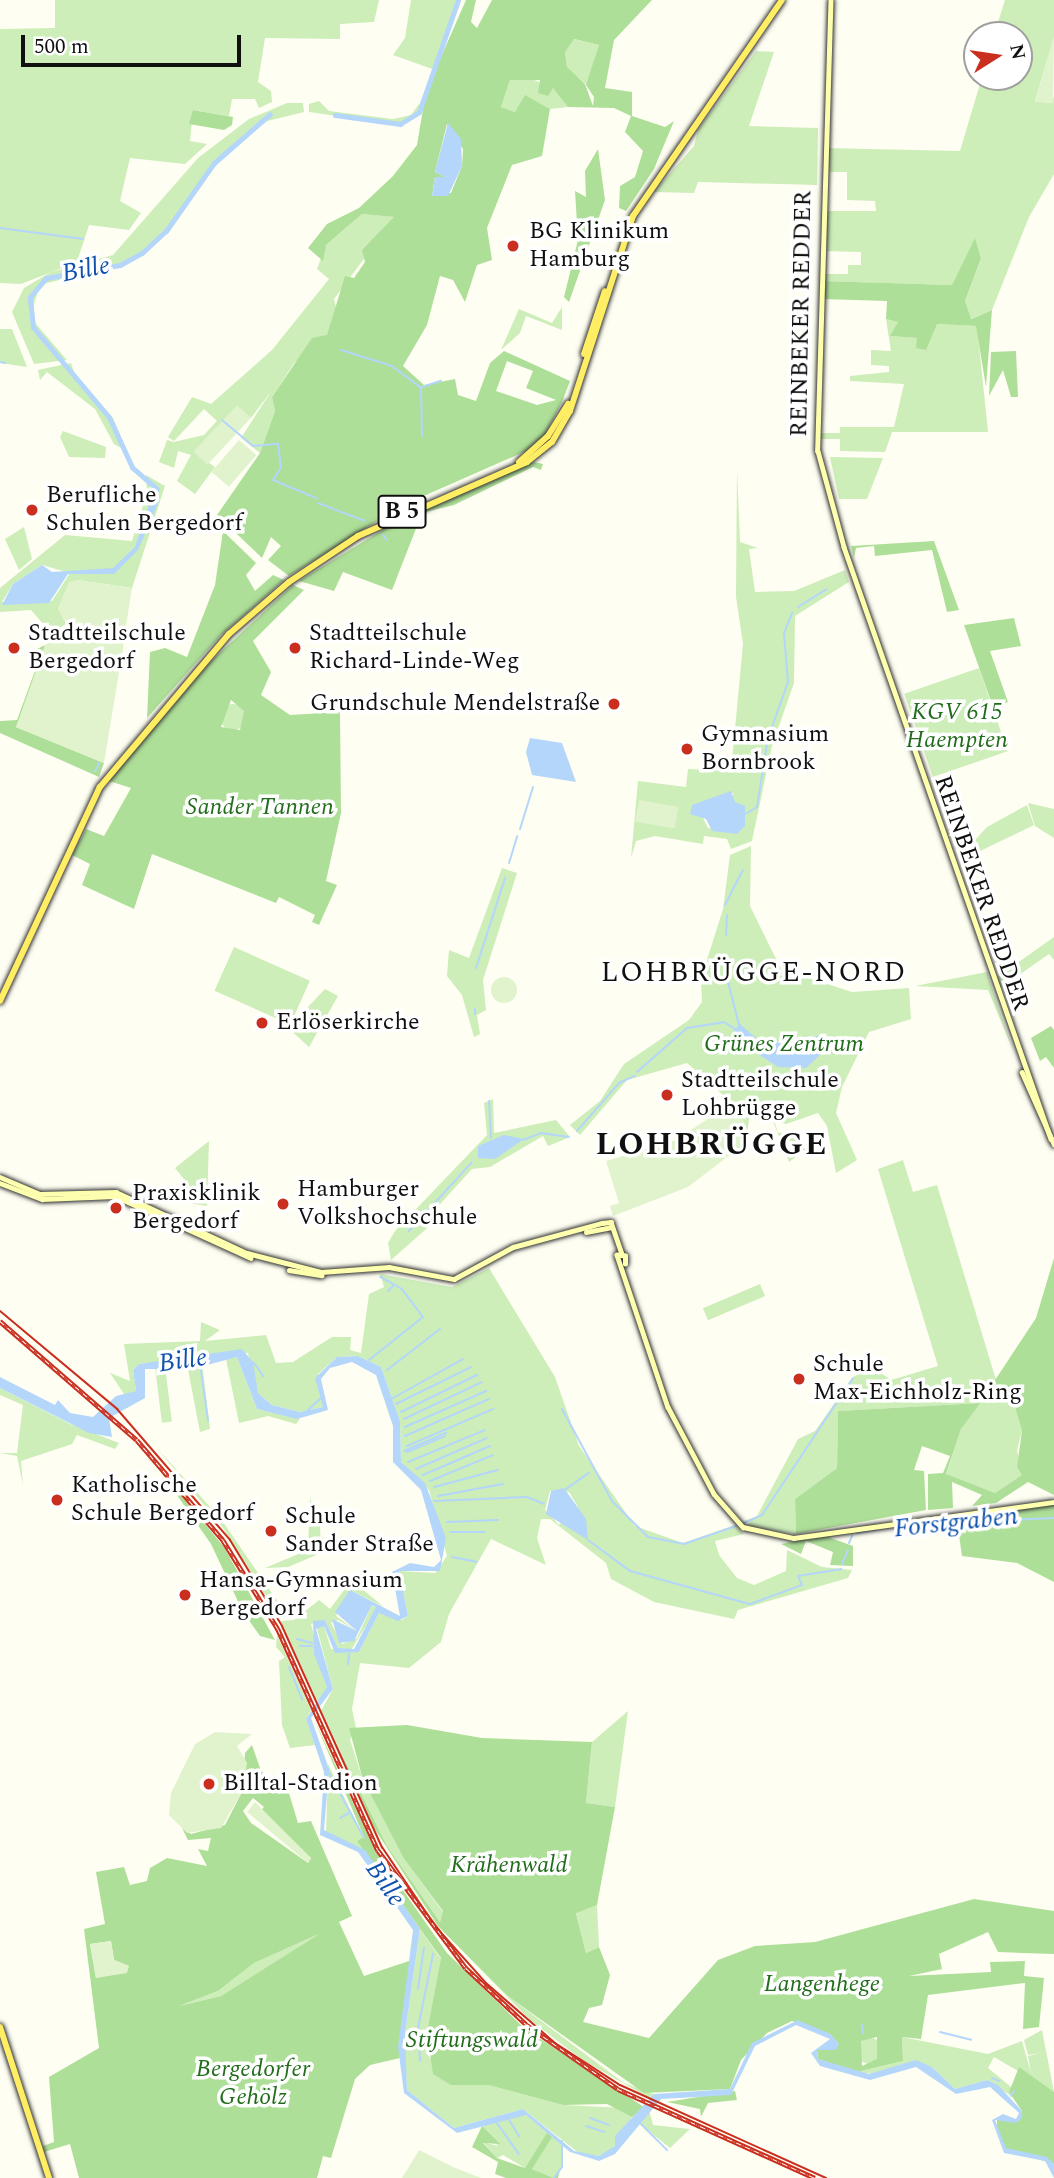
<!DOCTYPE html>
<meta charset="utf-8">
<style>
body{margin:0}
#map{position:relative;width:1054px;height:2178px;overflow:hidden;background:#fffef3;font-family:Spectral,serif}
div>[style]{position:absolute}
.green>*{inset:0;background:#cdedb9;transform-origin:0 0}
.round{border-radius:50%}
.forest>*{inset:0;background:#aedf98}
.pitch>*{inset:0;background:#e0f3cc;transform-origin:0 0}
.water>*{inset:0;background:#b4d6fa}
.stream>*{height:2px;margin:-1px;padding:0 1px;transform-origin:1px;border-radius:1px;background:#b4d6fa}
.river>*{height:5px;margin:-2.5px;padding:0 2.5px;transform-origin:2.5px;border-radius:2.5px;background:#b4d6fa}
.roads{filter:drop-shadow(0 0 2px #323232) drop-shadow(0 0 2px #323232)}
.secondary>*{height:4.5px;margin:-2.25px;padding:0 2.25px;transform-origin:2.25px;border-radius:2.25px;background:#fdffae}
.primary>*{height:6px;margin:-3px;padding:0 3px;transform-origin:3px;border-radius:3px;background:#ffee63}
.tram>*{height:2px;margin:-1px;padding:0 1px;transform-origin:1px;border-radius:1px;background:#ca2e1e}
.rail>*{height:4.5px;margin-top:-2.25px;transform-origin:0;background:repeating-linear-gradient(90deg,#fff 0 5px,#ca2e1e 0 10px);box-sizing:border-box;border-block:2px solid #ca2e1e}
.dots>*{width:19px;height:19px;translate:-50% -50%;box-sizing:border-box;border:4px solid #fff;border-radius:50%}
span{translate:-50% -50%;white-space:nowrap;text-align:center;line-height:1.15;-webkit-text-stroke:7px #fff;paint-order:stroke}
.shield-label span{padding:2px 5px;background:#fff;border:2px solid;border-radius:5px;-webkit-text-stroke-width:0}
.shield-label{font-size:23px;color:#101010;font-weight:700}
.poi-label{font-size:24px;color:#101010}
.left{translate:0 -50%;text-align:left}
.right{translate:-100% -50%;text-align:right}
.street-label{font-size:24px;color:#101010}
.park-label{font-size:24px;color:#216d1b;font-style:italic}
.water-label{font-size:26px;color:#1052ab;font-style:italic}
.quarter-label{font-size:28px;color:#101010;letter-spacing:2px}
.district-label{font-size:32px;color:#101010;font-weight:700;letter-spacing:2px}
.north{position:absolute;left:963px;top:21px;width:70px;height:70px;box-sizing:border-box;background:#fff;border:2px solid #9f9f9f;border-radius:50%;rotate:78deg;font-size:19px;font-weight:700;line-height:28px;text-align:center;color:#101010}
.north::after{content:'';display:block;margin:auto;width:24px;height:32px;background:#ca2e1e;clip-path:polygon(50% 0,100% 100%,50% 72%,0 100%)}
.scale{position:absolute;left:21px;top:35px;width:220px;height:32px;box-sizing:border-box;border:4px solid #101010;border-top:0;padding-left:9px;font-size:21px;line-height:24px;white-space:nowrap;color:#101010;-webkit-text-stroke:5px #fff;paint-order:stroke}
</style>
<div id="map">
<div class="green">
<div style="clip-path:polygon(55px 0,379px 0,374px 22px,340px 24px,340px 39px,265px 38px,258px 82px,271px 91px,272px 102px,259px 108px,255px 99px,232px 99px,229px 116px,193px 110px,190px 141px,207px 144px,185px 164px,130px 158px,120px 201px,141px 213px,129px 230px,89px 225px,77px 262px,21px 284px,0 283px,0 29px,55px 28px)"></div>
<div style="clip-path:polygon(411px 0,456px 0,435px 70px,393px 55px,405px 38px)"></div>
<div style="clip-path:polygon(1005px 0,1054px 0,1054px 37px,1035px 101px,1052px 103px,1054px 96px,1054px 174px,1029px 217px,992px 310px,970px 319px,965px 301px,981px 260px,975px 239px,952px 285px,822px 281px,822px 274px,848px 274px,848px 265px,861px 265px,861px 252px,822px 251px,826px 211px,876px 211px,875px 201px,847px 200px,847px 172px,830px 172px,825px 148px,960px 151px,982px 77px,1019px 77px,1019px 35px,994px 35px)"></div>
<div style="clip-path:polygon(573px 39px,599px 45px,587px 85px,567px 68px,565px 52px)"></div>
<div style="clip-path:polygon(756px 51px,774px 52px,749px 126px,818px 128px,817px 185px,698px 182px,694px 193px,654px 192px,694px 146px,698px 130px)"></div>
<div style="clip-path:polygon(530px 78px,556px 90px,568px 107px,550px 109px,526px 96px,515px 112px,501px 107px,510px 80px)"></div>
<div style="clip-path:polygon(319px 101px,329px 111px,393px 119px,411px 115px,419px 104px,422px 108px,400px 125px,309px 112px,309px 104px)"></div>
<div style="clip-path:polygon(287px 103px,303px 103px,304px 112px,259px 123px,216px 165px,167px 232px,132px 261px,40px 285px,30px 317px,67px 360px,34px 364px,12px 312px,24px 288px,51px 272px,113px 255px,198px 158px,249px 119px)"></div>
<div style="clip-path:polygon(362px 214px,395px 217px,334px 299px,338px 315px,327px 335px,294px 363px,272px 397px,275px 411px,260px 453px,241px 438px,272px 390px,251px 418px,237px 406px,221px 425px,199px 456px,215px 467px,195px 494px,177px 481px,191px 455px,178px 451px,174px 468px,159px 462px,167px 440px,174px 442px,204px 435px,217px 421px,204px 409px,174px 441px,168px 437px,192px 397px,211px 404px,272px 350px,329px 279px,317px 269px,326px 245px)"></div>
<div style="clip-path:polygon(562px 307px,562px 330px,526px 316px,520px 333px,501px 350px,519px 309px,552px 323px)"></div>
<div style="clip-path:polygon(886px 319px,898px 322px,891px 336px,918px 338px,925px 350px,936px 324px,977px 326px,988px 432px,892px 432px,885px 452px,840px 451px,840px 439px,820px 439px,820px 433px,840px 433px,840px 427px,894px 427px,904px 384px,850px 381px,850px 376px,889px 372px,889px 366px,871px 365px,871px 350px,891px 351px)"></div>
<div style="clip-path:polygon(0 329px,12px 329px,27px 367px,0 363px)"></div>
<div style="clip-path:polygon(71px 363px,78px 384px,113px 418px,127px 451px,114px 444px,95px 409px,47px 372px,40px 380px,38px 370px)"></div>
<div style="clip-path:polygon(63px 431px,106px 447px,105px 458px,69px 457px,60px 437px)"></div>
<div style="clip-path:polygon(830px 457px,883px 458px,867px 499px,839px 499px)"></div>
<div style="clip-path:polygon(evenodd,737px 468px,740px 542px,758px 548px,749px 549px,755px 592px,794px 591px,845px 570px,849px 582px,795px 616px,794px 683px,772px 746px,752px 841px,731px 849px,727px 839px,704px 836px,703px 844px,655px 836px,636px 841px,631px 858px,638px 781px,686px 787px,688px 769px,731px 771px,743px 644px,736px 597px,737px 468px,733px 793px,733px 832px,708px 828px,696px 804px,733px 793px)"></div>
<div style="clip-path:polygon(evenodd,146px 475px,165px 486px,132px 588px,77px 580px,58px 608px,66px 624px,51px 633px,31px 610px,0 612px,0 588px,65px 535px,132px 541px,147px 493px,146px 475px,42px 565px,70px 573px,52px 601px,2px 602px,13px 584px,42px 565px)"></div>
<div style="clip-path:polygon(24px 527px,32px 559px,19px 570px,5px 539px)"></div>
<div style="left:979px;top:668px;width:88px;height:79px;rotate:71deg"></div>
<div class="round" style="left:220px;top:704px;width:26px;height:26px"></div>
<div style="clip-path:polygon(1028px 803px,1054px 809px,1054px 838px,1035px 826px)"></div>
<div style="clip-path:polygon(1027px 805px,1034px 825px,978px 852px,975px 840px,987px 827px)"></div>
<div style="clip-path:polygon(751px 846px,750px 906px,781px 969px,852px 992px,909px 988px,911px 1019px,869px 1032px,842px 1087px,836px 1113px,857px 1160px,836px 1173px,827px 1126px,818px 1113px,786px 1124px,774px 1120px,778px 1133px,800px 1132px,805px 1150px,789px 1162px,769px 1111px,750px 1111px,745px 1151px,739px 1148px,732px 1103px,687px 1063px,627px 1080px,580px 1135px,570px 1125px,600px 1101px,624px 1064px,689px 1020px,702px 1002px,701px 979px,723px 909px,730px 855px)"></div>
<div style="clip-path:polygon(502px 868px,517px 873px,483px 980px,486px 1010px,477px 1015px,480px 1034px,474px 1037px,462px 995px,447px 976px,449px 950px,469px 958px)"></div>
<div style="clip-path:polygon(1054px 937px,1054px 960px,1049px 954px,999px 989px,995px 979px)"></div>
<div style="left:234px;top:947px;width:83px;height:48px;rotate:24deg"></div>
<div style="clip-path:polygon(987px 972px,993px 991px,1015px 1055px,988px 990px,915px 986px)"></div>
<div style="clip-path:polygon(325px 989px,338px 996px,309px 1047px,288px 1028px)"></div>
<div style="clip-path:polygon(493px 1099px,494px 1133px,556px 1120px,570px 1137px,548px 1146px,543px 1136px,490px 1167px,472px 1169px,431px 1214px,434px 1222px,391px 1260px,388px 1243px,395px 1231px,487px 1135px,484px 1103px)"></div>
<div style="clip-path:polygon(209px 1141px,207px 1206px,189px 1203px,192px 1189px,175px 1168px)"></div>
<div style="clip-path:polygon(903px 1160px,913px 1192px,937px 1185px,996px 1380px,990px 1389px,995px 1383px,1011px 1394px,1022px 1431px,1017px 1450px,1023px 1475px,995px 1493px,946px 1475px,961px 1429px,979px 1403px,838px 1411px,837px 1468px,795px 1499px,796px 1534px,747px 1526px,750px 1521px,741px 1522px,757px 1516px,798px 1439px,815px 1431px,853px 1377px,867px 1370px,866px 1363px,891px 1380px,938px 1366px,878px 1169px)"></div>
<div style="clip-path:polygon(evenodd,489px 1268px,555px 1377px,579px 1446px,635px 1526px,683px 1543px,735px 1525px,744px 1534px,715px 1541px,719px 1555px,737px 1578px,754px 1585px,786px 1571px,787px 1550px,822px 1567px,852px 1570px,848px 1578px,738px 1610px,734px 1619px,654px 1602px,611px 1579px,606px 1563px,550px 1519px,541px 1519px,537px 1538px,546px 1565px,491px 1539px,449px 1614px,441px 1642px,409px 1668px,360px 1663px,352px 1709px,356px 1728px,350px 1740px,363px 1780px,404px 1859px,443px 1912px,440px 1922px,387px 1846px,321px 1711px,333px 1689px,316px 1625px,324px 1626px,331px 1649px,359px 1652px,379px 1613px,402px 1620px,408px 1616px,399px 1571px,435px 1573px,447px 1556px,429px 1490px,401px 1462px,400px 1421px,381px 1367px,358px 1356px,337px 1357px,318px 1374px,323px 1407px,300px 1412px,272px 1405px,258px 1393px,248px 1353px,139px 1364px,133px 1370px,136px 1391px,126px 1397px,110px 1373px,130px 1381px,124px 1344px,200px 1341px,201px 1322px,220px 1330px,205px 1341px,266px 1335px,276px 1363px,293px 1362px,332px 1337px,351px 1337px,350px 1350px,361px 1353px,369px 1294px,384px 1287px,380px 1274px,452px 1287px,489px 1268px,550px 1491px,569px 1492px,578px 1507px,559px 1525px,545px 1510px,550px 1491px)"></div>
<div style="left:760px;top:1284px;width:13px;height:62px;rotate:67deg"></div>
<div style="clip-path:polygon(237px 1357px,257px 1409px,300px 1419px,296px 1424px,268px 1416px,239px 1423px,226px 1359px)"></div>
<div style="clip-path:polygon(202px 1363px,210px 1429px,200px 1432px,187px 1364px)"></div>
<div style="left:165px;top:1366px;width:56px;height:10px;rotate:83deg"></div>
<div style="clip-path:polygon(0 1388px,70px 1424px,119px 1443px,115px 1449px,77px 1435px,72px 1444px,21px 1461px,23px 1485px,17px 1456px,0 1453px,17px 1453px,23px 1405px,0 1395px)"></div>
<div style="clip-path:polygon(156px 1447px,221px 1519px,280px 1605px,274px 1609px,223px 1528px)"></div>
<div style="clip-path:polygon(310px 1496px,313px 1515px,310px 1525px,320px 1525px,321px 1553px,288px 1567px,265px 1568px,308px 1550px)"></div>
<div style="clip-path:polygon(356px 1584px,384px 1607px,350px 1590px,336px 1616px,357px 1631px,338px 1620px,331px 1623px,342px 1644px,357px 1638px,372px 1605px,377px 1608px,351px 1650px,338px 1648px,325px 1620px,311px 1624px,327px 1687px,319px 1705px,281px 1621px,294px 1620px,319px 1600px,330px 1609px,347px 1586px)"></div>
<div style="clip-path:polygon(277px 1635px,311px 1710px,306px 1719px,315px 1745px,290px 1748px,282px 1725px,279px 1661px,285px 1657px,276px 1647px)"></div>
<div style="clip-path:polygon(628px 1711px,615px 1807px,586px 1803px,592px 1742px)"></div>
<div style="clip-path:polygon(328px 1764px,364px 1838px,358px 1841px,365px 1850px,326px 1835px)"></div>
<div style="clip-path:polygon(597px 1905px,599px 1947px,586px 1953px,576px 1912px)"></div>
<div style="clip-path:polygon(438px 1926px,449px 1929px,509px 1997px,624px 2083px,654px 2094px,651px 2099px,584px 2061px,530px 2020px)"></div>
<div style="clip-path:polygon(420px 1929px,441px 1959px,427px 2054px,451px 2085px,488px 2085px,563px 2105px,626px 2108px,632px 2117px,612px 2150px,599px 2156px,580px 2154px,523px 2109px,454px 2128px,407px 2090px,404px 2041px)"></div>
<div style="clip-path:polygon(319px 1934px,221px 1996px,179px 2006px,218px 1991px,254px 1963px)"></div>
<div style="clip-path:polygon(1042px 2030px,1054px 2092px,994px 2057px,988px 2068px,1011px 2087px,1011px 2096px,987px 2080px,955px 2089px,932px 2067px,904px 2064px,874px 2074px,857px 2072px,903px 2061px,902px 2037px,988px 2054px,1022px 2041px,1031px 2073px,1028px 2056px,1041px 2053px,1028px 2055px,1024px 2040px)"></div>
<div class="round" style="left:857px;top:2038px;width:26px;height:26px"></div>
<div style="clip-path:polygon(649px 2110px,653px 2125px,690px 2129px,670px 2148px,640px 2124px)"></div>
<div style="clip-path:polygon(511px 2115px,526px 2115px,561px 2143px,562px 2167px,554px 2178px,532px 2169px,546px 2137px,525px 2168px,503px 2155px,497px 2158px,483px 2142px,498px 2146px,482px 2126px)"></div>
</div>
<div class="forest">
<div style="clip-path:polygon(evenodd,466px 0,476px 0,471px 22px,477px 28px,492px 0,652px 0,614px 40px,605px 88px,632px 92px,632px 116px,665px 127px,674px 121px,654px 169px,626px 211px,619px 208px,620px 186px,635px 177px,643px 151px,625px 132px,631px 116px,614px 108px,568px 107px,553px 88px,548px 96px,538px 93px,540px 80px,510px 80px,501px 107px,515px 112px,525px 95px,550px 109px,542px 156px,512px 165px,487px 228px,492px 260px,477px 265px,465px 302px,453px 280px,440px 276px,427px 325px,403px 366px,424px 385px,455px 379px,458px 395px,476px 401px,490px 363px,504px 351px,570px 381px,562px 402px,544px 436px,526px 451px,401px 506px,289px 576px,268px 560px,281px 546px,271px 537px,262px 558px,217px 515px,260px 453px,275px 411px,272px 397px,312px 338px,327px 335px,345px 276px,354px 278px,365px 262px,362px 250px,394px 217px,362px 214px,326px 245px,323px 261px,308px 248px,327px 224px,359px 208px,393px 176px,417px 145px,426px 91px,466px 0,574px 39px,599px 45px,586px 85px,594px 97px,593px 106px,585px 84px,567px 67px,565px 52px,574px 39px,466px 0,447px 124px,463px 149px,462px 166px,451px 193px,432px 196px,435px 177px,446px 177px,435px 172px,447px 124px,466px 0,507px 361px,533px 371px,526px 388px,556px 400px,537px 405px,496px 391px,507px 361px)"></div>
<div style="clip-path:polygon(193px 110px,233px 117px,232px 125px,224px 130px,189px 124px)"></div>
<div style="clip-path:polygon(598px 149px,605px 200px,569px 302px,564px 297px,578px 240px,575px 191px,586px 197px,585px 171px)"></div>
<div style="clip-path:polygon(975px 238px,981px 259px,965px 301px,971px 319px,992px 310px,986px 387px,976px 326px,937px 324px,926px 350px,916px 348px,917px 338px,890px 336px,898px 322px,886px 319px,887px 301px,821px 299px,822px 281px,952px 285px)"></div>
<div style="clip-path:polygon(1016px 351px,1018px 397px,1011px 397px,1003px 370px,989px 396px,991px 352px)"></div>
<div style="clip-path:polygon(534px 462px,543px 464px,541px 470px,533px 467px,454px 505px,417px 514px,419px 521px,392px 590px,343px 572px,334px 591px,299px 581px,407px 515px)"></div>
<div style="clip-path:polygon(223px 531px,256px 563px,246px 575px,255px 591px,273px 575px,284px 580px,221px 635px,147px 718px,150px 652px,165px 648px,187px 657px,215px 585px)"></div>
<div style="clip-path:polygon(934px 541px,959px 610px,947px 612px,932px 550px,875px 556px,874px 546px,856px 548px,854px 558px,851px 546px)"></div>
<div style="clip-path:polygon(evenodd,293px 585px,304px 590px,253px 641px,271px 672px,261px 695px,290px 715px,340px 712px,341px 813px,326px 881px,337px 885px,319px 925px,312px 922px,315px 915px,279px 897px,276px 903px,152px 854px,134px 909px,82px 885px,90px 864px,72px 855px,86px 829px,104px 836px,131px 788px,109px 781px,210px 662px,293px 585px,231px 700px,244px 711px,240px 730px,221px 727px,231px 700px)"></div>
<div style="clip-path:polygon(1014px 618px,1021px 646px,990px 651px,1008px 702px,993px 707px,964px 625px)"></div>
<div style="clip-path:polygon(45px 645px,39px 676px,16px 727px,104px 763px,99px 777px,0 733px,0 721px,17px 720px,36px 668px,33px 651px)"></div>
<div style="clip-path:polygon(1051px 1026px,1054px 1030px,1054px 1068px,1046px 1057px,1040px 1061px,1031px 1038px)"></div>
<div style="clip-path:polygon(evenodd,1054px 1258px,1054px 1495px,1028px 1482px,996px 1503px,972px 1506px,982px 1495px,952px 1482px,953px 1508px,928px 1510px,928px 1474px,943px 1473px,950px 1456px,922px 1446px,914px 1470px,924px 1471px,926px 1510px,796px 1534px,795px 1499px,837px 1468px,838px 1411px,980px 1403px,1036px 1318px,1054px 1258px,995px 1383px,1011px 1394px,1022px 1431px,1017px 1467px,1022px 1475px,995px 1493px,946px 1474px,961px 1429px,995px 1383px)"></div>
<div style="clip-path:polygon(156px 1465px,224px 1547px,275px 1640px,260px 1636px,243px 1612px,211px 1544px)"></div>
<div style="clip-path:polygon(1054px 1504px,1054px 1582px,1017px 1563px,962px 1556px,959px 1535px,936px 1533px,929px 1522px,828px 1537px,853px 1546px,853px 1566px,830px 1565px,833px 1552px,806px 1541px,801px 1554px,781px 1544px,869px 1525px)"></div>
<div style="clip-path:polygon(evenodd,322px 1714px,387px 1846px,440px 1922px,443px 1911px,404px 1859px,363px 1780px,349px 1728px,407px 1725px,482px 1738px,592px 1742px,586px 1803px,615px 1807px,597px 1905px,576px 1913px,586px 1953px,599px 1947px,610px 1975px,602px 2005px,589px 2008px,583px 2022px,649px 2038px,718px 1960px,755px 1946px,815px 1942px,974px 1899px,1054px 1911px,1054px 1954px,998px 1952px,988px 1932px,939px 1954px,942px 1969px,909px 1976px,991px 1972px,990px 1962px,1025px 1961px,1024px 1976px,1044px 1978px,1039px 2027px,1023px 2029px,1025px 1983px,928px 1995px,921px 2039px,902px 2037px,903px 2061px,857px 2072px,818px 2059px,817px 2050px,839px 2044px,830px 2034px,792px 2021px,767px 2033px,741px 2060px,730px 2089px,644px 2093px,509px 1997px,438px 1926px,374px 1828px,322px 1714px,877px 2037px,877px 2059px,862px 2066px,861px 2041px,877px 2037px)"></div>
<div style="clip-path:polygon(314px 1719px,376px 1852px,447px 1953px,524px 2028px,644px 2107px,632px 2117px,607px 2104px,563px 2105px,488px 2085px,451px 2085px,433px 2074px,427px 2033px,441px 1958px,357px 1841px,364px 1837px)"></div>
<div style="clip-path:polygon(evenodd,252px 1745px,261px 1771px,289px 1793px,298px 1823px,311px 1821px,352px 1916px,339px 1922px,364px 1976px,412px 1960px,400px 2058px,370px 2065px,355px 2079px,331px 2158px,323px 2156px,317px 2178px,79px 2178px,70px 2144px,44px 2152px,43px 2146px,54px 2142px,49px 2077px,99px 2048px,84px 1929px,105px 1924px,96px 1872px,124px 1867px,130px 1885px,147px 1881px,150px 1868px,167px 1858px,207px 1866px,198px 1849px,208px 1851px,211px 1838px,188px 1840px,182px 1828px,191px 1834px,225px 1825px,242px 1792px,245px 1753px,252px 1745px,253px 1798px,264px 1807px,259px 1813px,311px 1858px,308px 1863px,251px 1823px,243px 1811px,253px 1798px,252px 1745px,319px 1934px,221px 1996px,179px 2006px,218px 1991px,254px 1963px,319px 1934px,252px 1745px,111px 1941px,114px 1960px,129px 1966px,96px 1978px,90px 1944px,111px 1941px)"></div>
<div style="clip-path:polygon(1019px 2067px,1054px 2092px,1054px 2164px,1006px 2149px,997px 2129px,997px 2118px,1019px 2121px,1022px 2111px,1009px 2092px)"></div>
<div style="clip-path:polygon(735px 2091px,737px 2100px,708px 2103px,701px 2117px,700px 2109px,667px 2102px)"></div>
<div style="clip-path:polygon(482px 2126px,500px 2144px,483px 2143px,497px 2158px,525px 2168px,547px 2133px,552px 2137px,532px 2169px,554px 2178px,560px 2170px,558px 2178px,506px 2178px,495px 2174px,498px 2162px,472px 2147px)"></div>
</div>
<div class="pitch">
<div style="clip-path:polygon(1054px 37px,1053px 103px,1035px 102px)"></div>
<div style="left:237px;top:405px;width:19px;height:64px;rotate:43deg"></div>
<div style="left:239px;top:440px;width:23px;height:42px;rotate:41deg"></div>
<div style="clip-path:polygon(77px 580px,132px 588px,125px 632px,66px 624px,58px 608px,69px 582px)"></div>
<div style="clip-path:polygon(66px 632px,124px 642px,104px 763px,16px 727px,45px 645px)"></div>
<div style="left:639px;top:800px;width:40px;height:22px;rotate:10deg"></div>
<div class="round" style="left:491px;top:977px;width:26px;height:26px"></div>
<div style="clip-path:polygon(732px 1103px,745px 1123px,739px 1148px,688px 1187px,613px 1216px,610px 1206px,619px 1203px,606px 1161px,676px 1140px)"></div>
<div style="clip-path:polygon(215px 1732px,252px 1734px,237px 1746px,247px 1763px,242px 1792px,221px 1828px,187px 1833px,169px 1815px,171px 1793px,195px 1744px)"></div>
<div style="clip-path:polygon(255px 1802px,311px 1858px,308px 1863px,247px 1812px)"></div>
<div style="clip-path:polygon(111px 1941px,114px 1960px,129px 1966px,127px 1973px,96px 1978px,90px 1944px)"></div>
<div style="clip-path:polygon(419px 2150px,453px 2167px,481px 2178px,402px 2178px)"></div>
</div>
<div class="water">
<div style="clip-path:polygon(448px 123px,461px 139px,462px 166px,448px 196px,432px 196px,435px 177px,446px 177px,435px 172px)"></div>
<div style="clip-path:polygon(156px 484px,159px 501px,138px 550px,114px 574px,68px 574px,49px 603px,2px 605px,13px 584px,42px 565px,52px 572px,113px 568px,135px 547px)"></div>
<div style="clip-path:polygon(530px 738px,562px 743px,576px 782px,532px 775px,526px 752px)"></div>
<div style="clip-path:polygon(731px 791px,735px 802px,745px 806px,745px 826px,737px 834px,712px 831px,706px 819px,690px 814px,692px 805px)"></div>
<div style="clip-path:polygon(740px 1024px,763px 1044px,818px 1036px,823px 1052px,806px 1068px,778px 1067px,740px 1042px,734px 1031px)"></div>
<div style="clip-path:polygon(504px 1135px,524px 1139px,495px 1159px,478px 1158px,478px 1146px)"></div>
<div style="clip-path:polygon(242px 1349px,253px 1362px,258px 1393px,272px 1405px,300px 1412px,323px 1407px,315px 1378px,337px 1357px,358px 1356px,381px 1367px,400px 1421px,401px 1462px,425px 1483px,446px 1538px,440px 1571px,399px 1571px,408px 1616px,398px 1621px,379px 1613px,359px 1652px,335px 1653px,324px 1626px,316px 1629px,333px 1689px,311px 1718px,329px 1769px,324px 1830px,365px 1850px,420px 1929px,405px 2034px,407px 2090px,454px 2128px,523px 2109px,574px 2151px,599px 2156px,615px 2146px,615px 2136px,654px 2094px,730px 2089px,752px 2043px,798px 2020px,830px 2034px,839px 2044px,836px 2050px,817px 2050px,818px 2059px,869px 2074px,916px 2060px,932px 2067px,955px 2089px,987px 2080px,998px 2085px,1022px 2111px,1022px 2118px,1016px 2123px,995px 2120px,1006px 2148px,1047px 2157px,1054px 2164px,1054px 2178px,1045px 2161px,1004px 2153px,992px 2120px,1003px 2114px,1016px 2119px,1019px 2113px,990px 2087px,956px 2094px,916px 2067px,870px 2080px,820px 2066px,811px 2053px,830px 2039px,796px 2025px,755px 2046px,731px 2095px,661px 2099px,615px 2154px,599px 2161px,570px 2152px,526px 2115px,457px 2133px,404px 2093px,398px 2047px,413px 1930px,358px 1852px,320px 1835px,324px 1772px,306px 1719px,327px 1687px,314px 1654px,313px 1621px,325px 1620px,338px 1648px,354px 1649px,376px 1607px,372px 1605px,354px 1641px,339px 1643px,332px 1619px,357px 1631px,335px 1612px,350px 1590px,400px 1616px,392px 1572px,410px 1563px,434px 1567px,441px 1560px,421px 1490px,393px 1462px,393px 1426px,376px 1375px,352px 1362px,330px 1368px,321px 1379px,328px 1410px,297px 1419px,257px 1409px,237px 1357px,192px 1369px,145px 1369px,145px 1398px,109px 1418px,112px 1437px,89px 1433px,0 1388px,0 1377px,55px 1405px,58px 1400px,70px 1413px,93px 1417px,116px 1396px,136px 1391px,133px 1370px,139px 1364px)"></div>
<div style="clip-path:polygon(564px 1488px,586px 1519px,588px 1540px,546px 1514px,551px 1491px)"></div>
</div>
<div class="stream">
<div style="left:0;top:228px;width:84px;rotate:7.5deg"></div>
<div style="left:341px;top:350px;width:53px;rotate:17.4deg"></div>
<div style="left:392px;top:366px;width:36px;rotate:37deg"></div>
<div style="left:421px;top:388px;width:48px;rotate:88.8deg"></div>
<div style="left:0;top:362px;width:5px;rotate:11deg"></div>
<div style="left:422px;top:387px;width:20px;rotate:-18deg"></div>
<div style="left:222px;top:420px;width:40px;rotate:40deg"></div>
<div style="left:253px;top:446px;width:25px;rotate:-5deg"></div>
<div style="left:278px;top:444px;width:24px;rotate:83deg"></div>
<div style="left:281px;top:468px;width:14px;rotate:124deg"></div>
<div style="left:273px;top:480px;width:47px;rotate:22.7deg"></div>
<div style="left:318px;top:503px;width:50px;rotate:21deg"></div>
<div style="left:383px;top:535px;width:6px;rotate:51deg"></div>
<div style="left:798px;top:607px;width:34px;rotate:-32deg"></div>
<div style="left:772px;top:727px;width:48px;rotate:-70.4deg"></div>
<div style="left:788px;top:682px;width:49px;rotate:-94.7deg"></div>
<div style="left:784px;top:633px;width:22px;rotate:-68deg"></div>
<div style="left:98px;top:766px;width:3px;rotate:-72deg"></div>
<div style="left:95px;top:771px;width:4px;rotate:-56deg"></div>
<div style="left:745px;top:814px;width:14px;rotate:-30deg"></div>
<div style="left:757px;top:807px;width:64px;rotate:-81deg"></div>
<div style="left:520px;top:829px;width:44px;rotate:-72.8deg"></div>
<div style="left:509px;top:863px;width:28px;rotate:-73deg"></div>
<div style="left:725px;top:905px;width:39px;rotate:-63deg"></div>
<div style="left:726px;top:935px;width:20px;rotate:-87deg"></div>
<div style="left:724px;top:966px;width:61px;rotate:75.7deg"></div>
<div style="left:476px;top:968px;width:95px;rotate:-72.1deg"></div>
<div style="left:475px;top:1009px;width:5px;rotate:90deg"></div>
<div style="left:637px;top:1072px;width:67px;rotate:-41.3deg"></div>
<div style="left:687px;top:1028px;width:37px;rotate:-9deg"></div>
<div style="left:724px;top:1022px;width:13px;rotate:32deg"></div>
<div style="left:489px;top:1101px;width:37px;rotate:87deg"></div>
<div style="left:577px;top:1131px;width:64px;rotate:-48.8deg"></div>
<div style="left:619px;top:1083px;width:17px;rotate:-25deg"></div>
<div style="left:523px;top:1140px;width:19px;rotate:-21deg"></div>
<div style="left:541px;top:1133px;width:28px;rotate:8deg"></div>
<div style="left:409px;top:1231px;width:93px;rotate:-47.6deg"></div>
<div style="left:388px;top:1291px;width:7px;rotate:-45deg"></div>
<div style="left:369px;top:1360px;width:69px;rotate:-38.5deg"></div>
<div style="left:423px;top:1317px;width:35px;rotate:-127deg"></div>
<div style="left:402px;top:1289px;width:25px;rotate:-151deg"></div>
<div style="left:254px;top:1363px;width:16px;rotate:55deg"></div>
<div style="left:200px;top:1364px;width:57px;rotate:81.9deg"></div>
<div style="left:387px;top:1370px;width:67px;rotate:-37.7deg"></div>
<div style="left:393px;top:1398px;width:80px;rotate:-29.1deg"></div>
<div style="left:396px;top:1404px;width:84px;rotate:-26.3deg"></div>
<div style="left:562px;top:1409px;width:105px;rotate:61.5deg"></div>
<div style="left:612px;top:1501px;width:51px;rotate:45deg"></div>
<div style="left:648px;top:1537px;width:37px;rotate:11deg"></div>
<div style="left:684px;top:1544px;width:55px;rotate:-19.1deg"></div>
<div style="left:307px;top:1411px;width:18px;rotate:-43deg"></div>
<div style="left:401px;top:1412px;width:85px;rotate:-26deg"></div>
<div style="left:404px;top:1419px;width:86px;rotate:-25.4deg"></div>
<div style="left:405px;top:1427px;width:89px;rotate:-24deg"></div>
<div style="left:405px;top:1436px;width:92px;rotate:-23.8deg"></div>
<div style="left:407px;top:1446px;width:94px;rotate:-23.3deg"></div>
<div style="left:404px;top:1451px;width:46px;rotate:-23.2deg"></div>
<div style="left:407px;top:1452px;width:41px;rotate:-22.8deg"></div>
<div style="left:408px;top:1462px;width:83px;rotate:-22.6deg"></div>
<div style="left:416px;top:1469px;width:77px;rotate:-23.6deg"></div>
<div style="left:423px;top:1475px;width:73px;rotate:-23.4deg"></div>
<div style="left:430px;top:1481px;width:68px;rotate:-22.4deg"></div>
<div style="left:434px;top:1487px;width:66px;rotate:-14.9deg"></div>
<div style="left:566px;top:1489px;width:28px;rotate:-35deg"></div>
<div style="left:438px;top:1496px;width:66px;rotate:-10.5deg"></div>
<div style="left:434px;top:1501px;width:93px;rotate:-2.5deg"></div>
<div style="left:527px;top:1497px;width:18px;rotate:22deg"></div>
<div style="left:447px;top:1522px;width:51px;rotate:-2.2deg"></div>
<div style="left:744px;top:1523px;width:20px;rotate:-24deg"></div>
<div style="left:762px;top:1515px;width:164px;rotate:-56.4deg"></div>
<div style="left:895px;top:1526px;width:159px;rotate:-2.9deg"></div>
<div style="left:450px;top:1532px;width:35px"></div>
<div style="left:857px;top:1533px;width:34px;rotate:-10deg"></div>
<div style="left:588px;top:1540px;width:52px;rotate:36.4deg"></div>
<div style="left:630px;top:1571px;width:124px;rotate:15.4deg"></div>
<div style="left:750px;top:1604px;width:55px;rotate:-20.1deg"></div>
<div style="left:802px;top:1585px;width:10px;rotate:-114deg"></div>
<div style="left:798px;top:1576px;width:44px;rotate:-9.2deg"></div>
<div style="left:849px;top:1543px;width:8px;rotate:-67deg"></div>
<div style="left:452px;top:1557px;width:25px;rotate:11deg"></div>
<div style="left:842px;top:1564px;width:15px;rotate:-67deg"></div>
<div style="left:297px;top:1639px;width:16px;rotate:15deg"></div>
<div style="left:300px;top:1646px;width:12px"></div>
<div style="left:348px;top:1664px;width:10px;rotate:-84deg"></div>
<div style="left:289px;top:1667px;width:35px;rotate:68deg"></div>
<div style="left:327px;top:1769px;width:78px;rotate:61.8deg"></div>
<div style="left:340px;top:1818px;width:10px;rotate:-29deg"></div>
<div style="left:418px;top:1989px;width:42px;rotate:-81.9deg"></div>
<div style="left:862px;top:2025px;width:8px;rotate:83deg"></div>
<div style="left:940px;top:2032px;width:32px;rotate:14deg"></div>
<div style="left:420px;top:2061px;width:33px;rotate:-93deg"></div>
<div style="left:418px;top:2028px;width:76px;rotate:-78.5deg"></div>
<div style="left:992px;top:2078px;width:8px;rotate:23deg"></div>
<div style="left:1011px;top:2096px;width:6px;rotate:-59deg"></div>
<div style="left:590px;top:2118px;width:20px;rotate:20deg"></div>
<div style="left:509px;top:2120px;width:19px;rotate:58deg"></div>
<div style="left:497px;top:2123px;width:38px;rotate:55deg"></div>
<div style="left:641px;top:2124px;width:37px;rotate:45deg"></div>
<div style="left:586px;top:2126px;width:19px;rotate:18deg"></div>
<div style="left:554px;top:2178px;width:14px;rotate:-54deg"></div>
<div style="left:562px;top:2167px;width:26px;rotate:-90deg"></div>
</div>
<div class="river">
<div style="left:335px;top:115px;width:66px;rotate:7.9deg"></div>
<div style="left:400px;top:124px;width:22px;rotate:-32deg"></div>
<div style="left:419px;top:112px;width:119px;rotate:-70.8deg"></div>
<div style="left:157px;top:489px;width:33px;rotate:-139deg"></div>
<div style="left:132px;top:467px;width:55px;rotate:-114.7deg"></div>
<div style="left:109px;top:417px;width:118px;rotate:-130.2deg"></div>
<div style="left:33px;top:327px;width:30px;rotate:-96deg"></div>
<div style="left:30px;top:297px;width:25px;rotate:-50deg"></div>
<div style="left:46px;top:278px;width:75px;rotate:-10deg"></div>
<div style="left:120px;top:265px;width:25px;rotate:-29deg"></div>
<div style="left:142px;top:253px;width:33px;rotate:-43deg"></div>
<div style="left:166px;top:231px;width:83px;rotate:-54.8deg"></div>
<div style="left:214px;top:163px;width:74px;rotate:-41.2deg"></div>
</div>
<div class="roads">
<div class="secondary">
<div style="left:831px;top:0;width:451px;rotate:91.7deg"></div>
<div style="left:818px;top:451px;width:99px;rotate:74.8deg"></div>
<div style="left:844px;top:547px;width:627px;rotate:70.73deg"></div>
<div style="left:1022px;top:1072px;width:79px;rotate:66deg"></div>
<div style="left:0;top:1177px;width:43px;rotate:23deg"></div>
<div style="left:40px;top:1194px;width:76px;rotate:-1.5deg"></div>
<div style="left:116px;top:1192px;width:145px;rotate:25deg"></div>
<div style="left:247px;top:1253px;width:76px;rotate:14.4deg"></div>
<div style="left:321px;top:1272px;width:68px;rotate:-4.2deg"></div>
<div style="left:389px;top:1267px;width:66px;rotate:10.5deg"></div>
<div style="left:454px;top:1279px;width:67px;rotate:-28.5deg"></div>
<div style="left:513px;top:1247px;width:92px;rotate:-15.1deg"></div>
<div style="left:0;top:1183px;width:45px;rotate:20.9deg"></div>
<div style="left:42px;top:1199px;width:73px;rotate:-2.4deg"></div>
<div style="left:115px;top:1196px;width:149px;rotate:24.5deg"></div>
<div style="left:602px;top:1223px;width:9px;rotate:-6deg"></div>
<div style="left:611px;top:1222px;width:34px;rotate:71deg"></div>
<div style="left:586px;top:1232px;width:26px;rotate:-11deg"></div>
<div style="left:625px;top:1264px;width:8px;rotate:-90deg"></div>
<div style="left:625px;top:1256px;width:8px;rotate:-173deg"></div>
<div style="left:617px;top:1255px;width:160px;rotate:71.5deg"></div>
<div style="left:668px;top:1407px;width:98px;rotate:62.1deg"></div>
<div style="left:714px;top:1494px;width:44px;rotate:48.7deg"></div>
<div style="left:743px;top:1527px;width:52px;rotate:12.2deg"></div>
<div style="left:794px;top:1538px;width:262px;rotate:-7.9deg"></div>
<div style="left:289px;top:1270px;width:33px;rotate:9deg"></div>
</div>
<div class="primary">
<div style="left:584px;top:354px;width:66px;rotate:-71.6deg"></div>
<div style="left:519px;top:462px;width:39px;rotate:-42deg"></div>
<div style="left:548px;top:436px;width:38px;rotate:-58deg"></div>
<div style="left:0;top:1001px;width:236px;rotate:-65deg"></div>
<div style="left:100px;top:787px;width:200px;rotate:-49.9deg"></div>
<div style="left:229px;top:634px;width:79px;rotate:-40.9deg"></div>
<div style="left:289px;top:582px;width:83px;rotate:-33.7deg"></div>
<div style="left:358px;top:536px;width:184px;rotate:-23.6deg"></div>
<div style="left:527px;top:462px;width:32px;rotate:-39deg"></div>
<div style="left:552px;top:442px;width:36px;rotate:-60deg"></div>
<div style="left:570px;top:411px;width:205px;rotate:-72.1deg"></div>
<div style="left:633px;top:216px;width:262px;rotate:-55.4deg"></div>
<div style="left:0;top:2027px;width:159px;rotate:72deg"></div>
</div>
</div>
<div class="tram">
<div style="left:0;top:1311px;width:153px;rotate:39.9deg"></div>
<div style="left:117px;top:1409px;width:173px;rotate:49.2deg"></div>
<div style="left:230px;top:1540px;width:100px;rotate:58.8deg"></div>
<div style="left:282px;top:1626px;width:243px;rotate:65.7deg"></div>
<div style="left:382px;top:1847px;width:95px;rotate:56.1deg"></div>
<div style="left:435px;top:1926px;width:76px;rotate:48.2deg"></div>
<div style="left:486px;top:1983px;width:91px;rotate:41deg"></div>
<div style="left:555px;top:2043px;width:77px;rotate:32.9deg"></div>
<div style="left:620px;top:2085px;width:226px;rotate:24.3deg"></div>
</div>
<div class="rail">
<div style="left:0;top:1321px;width:181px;rotate:41deg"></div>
<div style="left:137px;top:1440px;width:132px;rotate:49.3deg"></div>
<div style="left:223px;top:1540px;width:105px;rotate:58.3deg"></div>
<div style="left:278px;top:1629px;width:243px;rotate:65.7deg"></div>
<div style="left:378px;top:1850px;width:147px;rotate:53.3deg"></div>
<div style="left:466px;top:1968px;width:83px;rotate:43.1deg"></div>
<div style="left:527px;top:2025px;width:111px;rotate:35.1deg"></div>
<div style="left:618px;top:2089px;width:216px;rotate:24.3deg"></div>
</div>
<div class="dots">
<div style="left:513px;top:246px;background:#ca2e1e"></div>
<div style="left:32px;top:510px;background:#ca2e1e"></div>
<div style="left:14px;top:648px;background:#ca2e1e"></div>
<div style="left:295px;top:648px;background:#ca2e1e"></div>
<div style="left:614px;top:704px;background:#ca2e1e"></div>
<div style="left:687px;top:749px;background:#ca2e1e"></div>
<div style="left:262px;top:1023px;background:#ca2e1e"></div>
<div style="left:667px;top:1095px;background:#ca2e1e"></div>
<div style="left:283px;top:1204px;background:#ca2e1e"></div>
<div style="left:116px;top:1208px;background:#ca2e1e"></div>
<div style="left:799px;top:1379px;background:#ca2e1e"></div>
<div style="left:57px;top:1500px;background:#ca2e1e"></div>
<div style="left:271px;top:1531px;background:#ca2e1e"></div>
<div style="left:185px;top:1595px;background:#ca2e1e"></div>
<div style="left:209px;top:1784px;background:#ca2e1e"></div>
</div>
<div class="shield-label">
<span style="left:402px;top:512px">B 5</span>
</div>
<div class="poi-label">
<span class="left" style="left:529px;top:246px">BG Klinikum<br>Hamburg</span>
<span class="left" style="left:46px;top:510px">Berufliche<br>Schulen Bergedorf</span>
<span class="left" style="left:28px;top:648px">Stadtteilschule<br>Bergedorf</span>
<span class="left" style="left:309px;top:648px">Stadtteilschule<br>Richard-Linde-Weg</span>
<span class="right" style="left:600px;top:704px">Grundschule Mendelstraße</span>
<span class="left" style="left:701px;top:749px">Gymnasium<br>Bornbrook</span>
<span class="left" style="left:276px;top:1023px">Erlöserkirche</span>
<span class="left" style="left:681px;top:1095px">Stadtteilschule<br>Lohbrügge</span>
<span class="left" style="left:297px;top:1204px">Hamburger<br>Volkshochschule</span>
<span class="left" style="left:132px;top:1208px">Praxisklinik<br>Bergedorf</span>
<span class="left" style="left:813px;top:1379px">Schule<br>Max-Eichholz-Ring</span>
<span class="left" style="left:71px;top:1500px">Katholische<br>Schule Bergedorf</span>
<span class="left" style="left:285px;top:1531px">Schule<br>Sander Straße</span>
<span class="left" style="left:199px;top:1595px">Hansa-Gymnasium<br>Bergedorf</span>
<span class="left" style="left:223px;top:1784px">Billtal-Stadion</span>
</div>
<div class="street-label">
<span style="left:802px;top:314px;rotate:-89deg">REINBEKER REDDER</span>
<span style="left:981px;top:893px;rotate:71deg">REINBEKER REDDER</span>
</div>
<div class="park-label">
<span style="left:957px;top:727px">KGV 615<br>Haempten</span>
<span style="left:260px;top:808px">Sander Tannen</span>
<span style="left:784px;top:1045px">Grünes Zentrum</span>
<span style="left:509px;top:1866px">Krähenwald</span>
<span style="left:822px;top:1985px">Langenhege</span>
<span style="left:472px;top:2041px">Stiftungswald</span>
<span style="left:253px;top:2084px">Bergedorfer<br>Gehölz</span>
</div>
<div class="water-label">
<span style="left:86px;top:270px;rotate:-11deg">Bille</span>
<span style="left:183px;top:1361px;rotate:-8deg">Bille</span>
<span style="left:956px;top:1523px;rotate:-6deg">Forstgraben</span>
<span style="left:385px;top:1884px;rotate:55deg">Bille</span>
</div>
<div class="quarter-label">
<span style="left:754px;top:973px">LOHBRÜGGE-NORD</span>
</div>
<div class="district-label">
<span style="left:712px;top:1145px">LOHBRÜGGE</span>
</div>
<div class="north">N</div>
<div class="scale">500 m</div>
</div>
